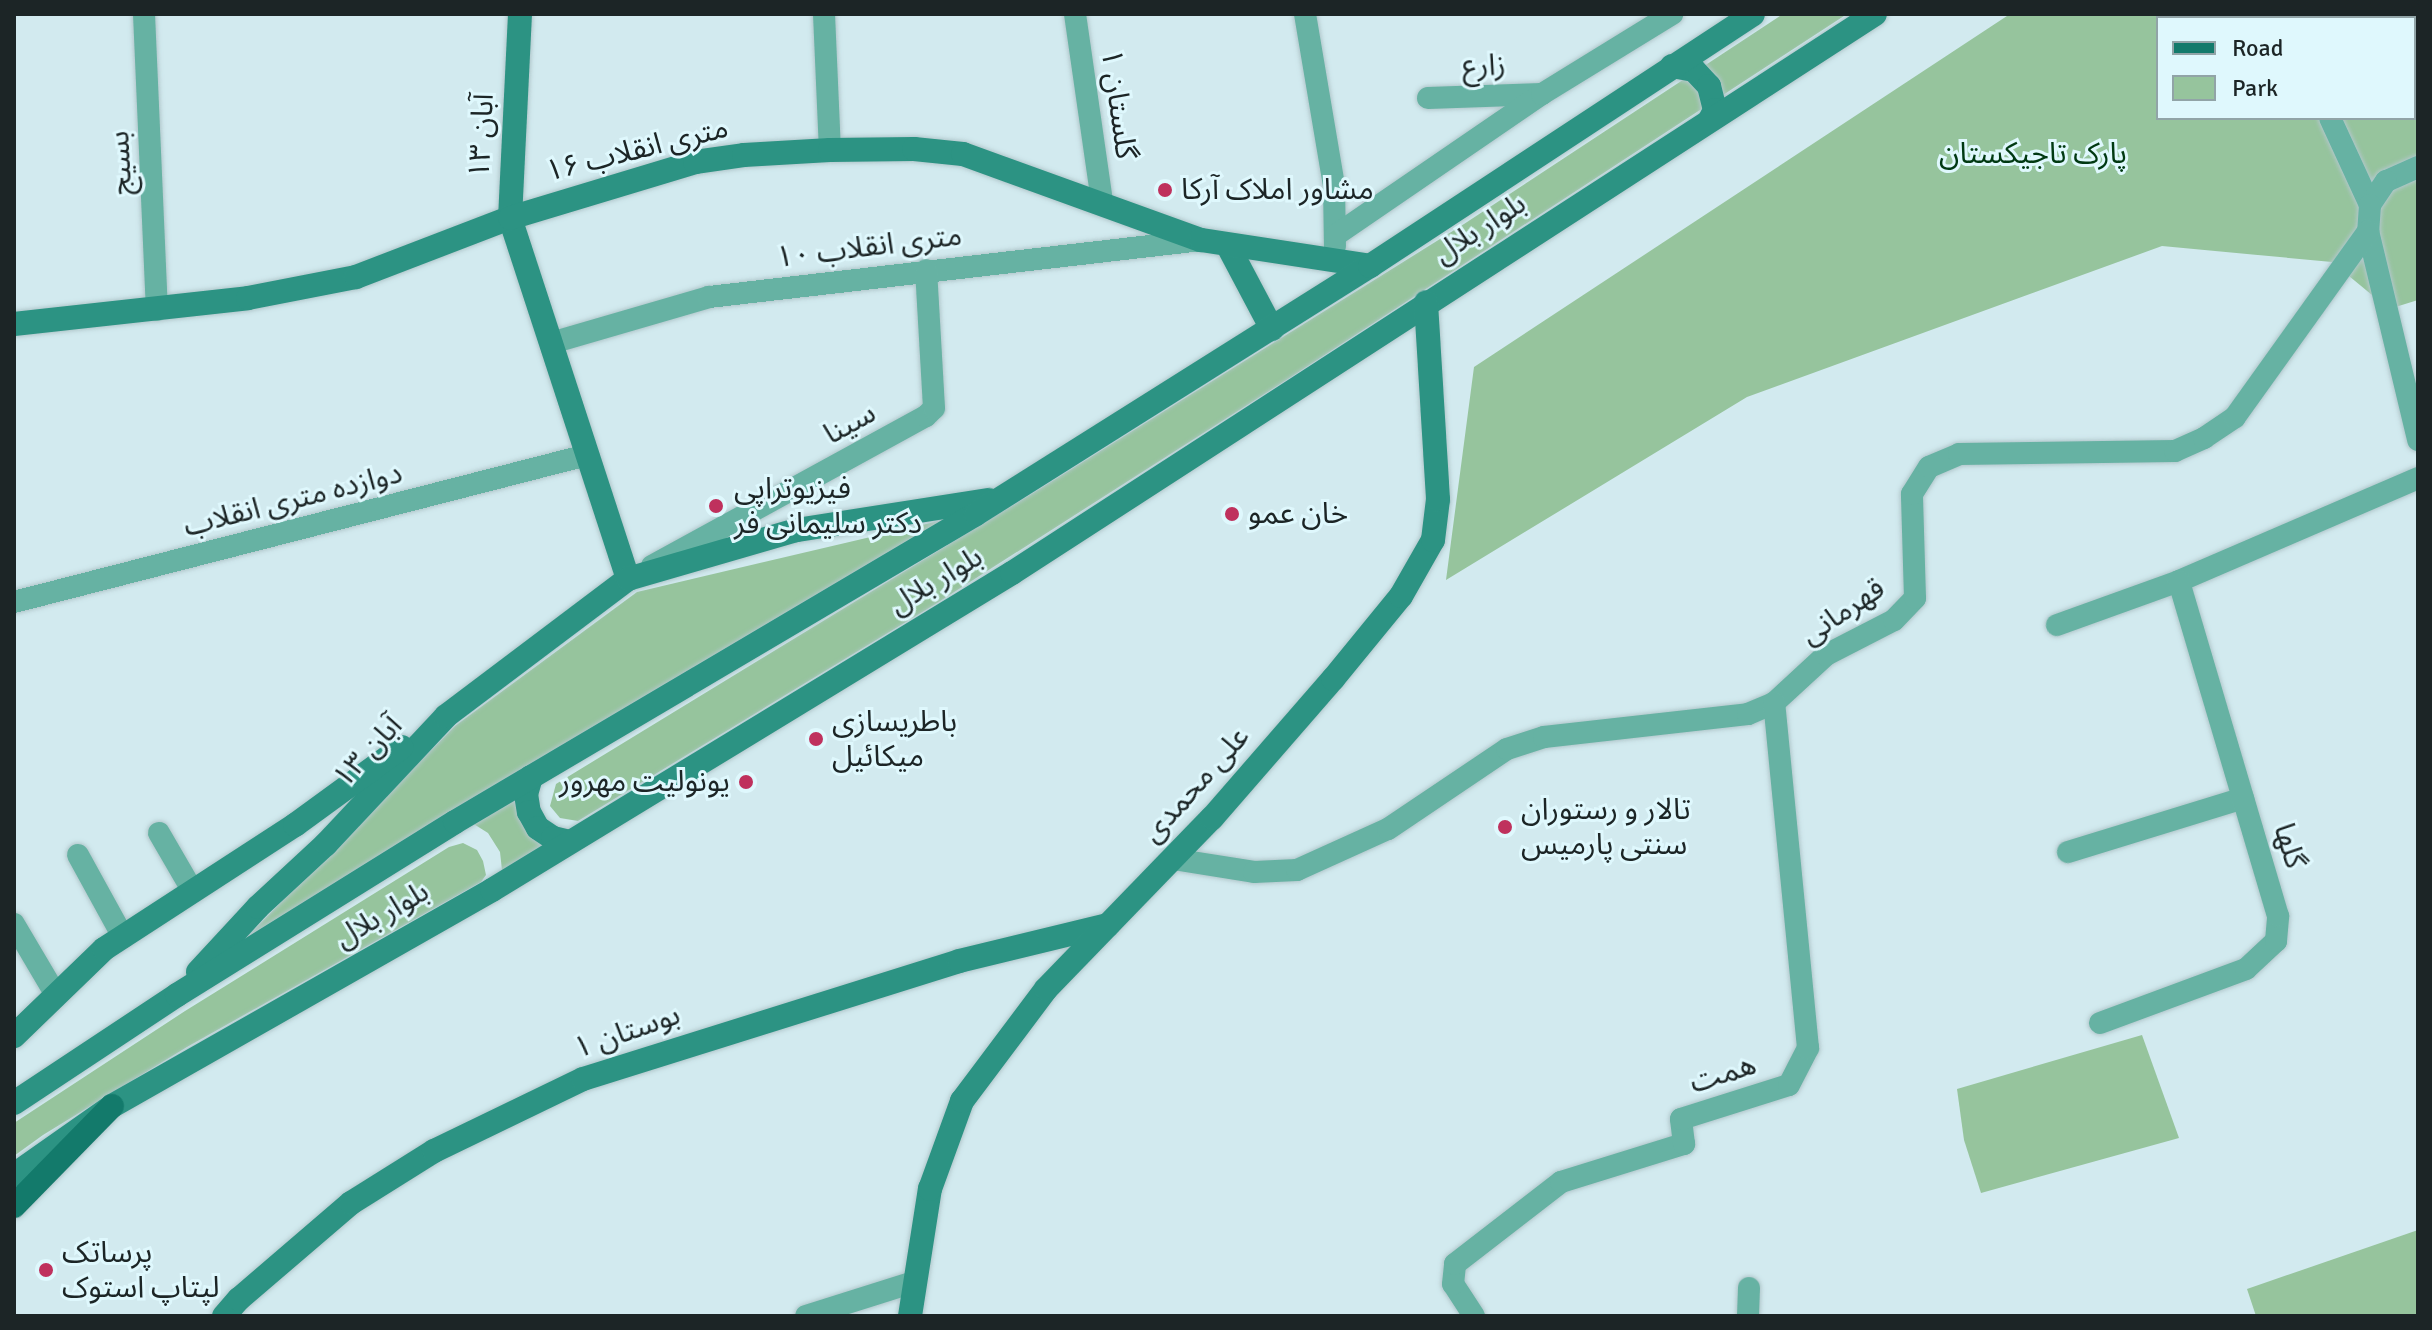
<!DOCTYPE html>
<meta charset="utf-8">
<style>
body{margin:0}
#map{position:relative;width:2432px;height:1330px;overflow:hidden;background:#d2eaef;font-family:Signika,"Noto Sans Arabic",sans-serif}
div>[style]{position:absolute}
.green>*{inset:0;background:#96c49d}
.roads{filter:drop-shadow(0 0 2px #b1c7cb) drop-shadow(0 0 2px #b1c7cb)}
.street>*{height:22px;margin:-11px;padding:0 11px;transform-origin:11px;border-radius:11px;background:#66b2a3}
.secondary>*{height:24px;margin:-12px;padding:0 12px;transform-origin:12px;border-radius:12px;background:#2c9383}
.primary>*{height:24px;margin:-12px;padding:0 12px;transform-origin:12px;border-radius:12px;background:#137a6b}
.dots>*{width:22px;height:22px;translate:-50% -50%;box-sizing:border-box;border:4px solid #dff8fd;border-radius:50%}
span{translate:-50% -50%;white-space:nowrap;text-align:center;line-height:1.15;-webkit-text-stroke:6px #dff8fd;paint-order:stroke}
.street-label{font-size:30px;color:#1c2526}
.park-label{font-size:30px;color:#003912}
.poi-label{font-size:30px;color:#1c2526}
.left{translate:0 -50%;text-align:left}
.right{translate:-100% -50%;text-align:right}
.frame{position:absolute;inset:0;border:16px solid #1c2526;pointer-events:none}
.legend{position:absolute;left:2156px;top:16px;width:260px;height:104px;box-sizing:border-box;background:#dff8fd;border:2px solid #91a4a7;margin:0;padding:10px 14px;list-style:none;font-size:24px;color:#1c2526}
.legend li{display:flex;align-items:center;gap:16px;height:40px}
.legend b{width:40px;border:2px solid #91a4a7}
</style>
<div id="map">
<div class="green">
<div style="clip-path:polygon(1783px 14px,1847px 14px,1288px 379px,934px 605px,578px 821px,560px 818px,550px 806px,556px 784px,1033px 493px,1464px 224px)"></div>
<div style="clip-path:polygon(evenodd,2010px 14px,2418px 14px,2418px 300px,2389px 309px,2332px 262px,2162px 246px,1747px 397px,1446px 580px,1474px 367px,2010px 14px,2158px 18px,2414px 18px,2414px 118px,2158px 118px,2158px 18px)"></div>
<div style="clip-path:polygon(943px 520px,240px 944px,455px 726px,637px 592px)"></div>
<div style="clip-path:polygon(518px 793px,555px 844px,502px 870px,500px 852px,488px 833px,469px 821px)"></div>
<div style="clip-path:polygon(463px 843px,477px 850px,483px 861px,486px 875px,481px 882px,187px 1047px,43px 1135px,14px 1156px,14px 1123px,185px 1011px,449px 847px)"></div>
<div style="clip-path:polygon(2142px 1035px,2179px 1138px,1981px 1193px,1964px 1140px,1957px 1089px)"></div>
<div style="clip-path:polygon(2418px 1230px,2418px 1316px,2256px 1316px,2247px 1289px)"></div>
</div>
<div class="roads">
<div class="street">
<div style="left:144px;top:14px;width:296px;rotate:87.5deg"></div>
<div style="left:824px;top:14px;width:136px;rotate:87.5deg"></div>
<div style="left:1075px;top:14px;width:190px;rotate:81.8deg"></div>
<div style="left:1305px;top:14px;width:173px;rotate:80.4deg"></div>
<div style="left:1334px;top:185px;width:61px;rotate:89.1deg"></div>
<div style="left:1428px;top:98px;width:114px;rotate:-2deg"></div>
<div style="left:2330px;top:118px;width:96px;rotate:65.3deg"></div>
<div style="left:2418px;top:167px;width:35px;rotate:156deg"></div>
<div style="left:2386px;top:181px;width:29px;rotate:124deg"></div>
<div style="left:2370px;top:205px;width:26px;rotate:94deg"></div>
<div style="left:2368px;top:231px;width:215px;rotate:76.5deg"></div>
<div style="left:1336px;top:235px;width:250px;rotate:-34.4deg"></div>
<div style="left:1542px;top:94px;width:153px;rotate:-31.6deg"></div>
<div style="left:551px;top:343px;width:165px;rotate:-16.2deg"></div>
<div style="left:709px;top:297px;width:495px;rotate:-6.6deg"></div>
<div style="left:652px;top:566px;width:312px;rotate:-28.7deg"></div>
<div style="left:926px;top:416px;width:11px;rotate:-45deg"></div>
<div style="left:934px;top:408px;width:138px;rotate:-93.3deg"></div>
<div style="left:14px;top:602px;width:592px;rotate:-14.39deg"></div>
<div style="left:2057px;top:625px;width:130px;rotate:-19.8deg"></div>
<div style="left:2179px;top:581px;width:260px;rotate:-23.3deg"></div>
<div style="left:159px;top:833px;width:66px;rotate:59.9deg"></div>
<div style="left:2068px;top:852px;width:183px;rotate:-17.1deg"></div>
<div style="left:78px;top:855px;width:94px;rotate:61.2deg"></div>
<div style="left:1173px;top:859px;width:82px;rotate:9.1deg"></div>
<div style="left:1254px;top:872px;width:43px;rotate:-2.7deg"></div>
<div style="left:1297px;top:870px;width:100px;rotate:-24.3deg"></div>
<div style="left:1388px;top:829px;width:143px;rotate:-33.9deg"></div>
<div style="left:1507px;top:749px;width:39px;rotate:-18deg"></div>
<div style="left:1544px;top:737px;width:205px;rotate:-6.4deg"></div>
<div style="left:1748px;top:714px;width:28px;rotate:-23deg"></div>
<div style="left:1774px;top:703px;width:71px;rotate:-42.7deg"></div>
<div style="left:1826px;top:655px;width:76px;rotate:-27.2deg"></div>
<div style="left:1894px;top:620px;width:30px;rotate:-46deg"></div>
<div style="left:1915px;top:598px;width:104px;rotate:-91.7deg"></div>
<div style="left:1912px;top:494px;width:32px;rotate:-58deg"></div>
<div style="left:1929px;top:467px;width:33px;rotate:-23deg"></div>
<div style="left:1959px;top:454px;width:216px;rotate:-0.8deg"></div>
<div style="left:2175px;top:451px;width:32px;rotate:-24deg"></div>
<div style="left:2204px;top:438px;width:37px;rotate:-34deg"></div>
<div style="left:2235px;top:417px;width:229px;rotate:-54.4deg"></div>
<div style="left:14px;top:924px;width:82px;rotate:59.4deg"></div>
<div style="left:2100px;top:1023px;width:156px;rotate:-20.3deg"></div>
<div style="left:2246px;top:969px;width:41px;rotate:-43deg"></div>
<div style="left:2276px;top:941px;width:25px;rotate:-85deg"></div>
<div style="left:2278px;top:916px;width:349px;rotate:-106.5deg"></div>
<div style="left:806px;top:1316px;width:113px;rotate:-17.5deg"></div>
<div style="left:1474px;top:1316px;width:38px;rotate:-123deg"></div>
<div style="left:1453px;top:1284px;width:20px;rotate:-84deg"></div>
<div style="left:1455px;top:1264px;width:134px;rotate:-37.7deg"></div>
<div style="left:1561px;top:1182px;width:129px;rotate:-17.2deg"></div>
<div style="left:1684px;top:1144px;width:25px;rotate:-97deg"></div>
<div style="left:1681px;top:1119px;width:113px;rotate:-17.5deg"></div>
<div style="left:1789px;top:1085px;width:42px;rotate:-62.8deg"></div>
<div style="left:1808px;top:1048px;width:347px;rotate:-95.6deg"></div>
<div style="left:1748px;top:1316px;width:28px;rotate:-88deg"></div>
</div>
<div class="secondary">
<div style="left:520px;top:14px;width:204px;rotate:92.8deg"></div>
<div style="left:510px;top:218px;width:380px;rotate:71.9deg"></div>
<div style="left:1672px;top:66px;width:22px;rotate:10deg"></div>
<div style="left:1694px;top:70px;width:22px;rotate:47deg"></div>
<div style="left:1709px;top:86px;width:25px;rotate:76deg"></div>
<div style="left:1715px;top:110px;width:11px;rotate:117deg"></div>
<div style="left:1228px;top:246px;width:94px;rotate:62.1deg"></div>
<div style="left:14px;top:324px;width:235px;rotate:-6.3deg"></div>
<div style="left:248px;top:298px;width:110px;rotate:-11deg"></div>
<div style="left:356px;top:277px;width:165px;rotate:-21deg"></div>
<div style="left:510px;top:218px;width:193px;rotate:-16.8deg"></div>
<div style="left:695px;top:162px;width:49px;rotate:-8.1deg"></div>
<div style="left:744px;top:155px;width:86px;rotate:-3.3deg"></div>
<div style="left:830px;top:150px;width:84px;rotate:-0.7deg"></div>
<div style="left:914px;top:149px;width:49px;rotate:5.8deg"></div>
<div style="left:963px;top:154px;width:253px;rotate:19.9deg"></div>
<div style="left:1201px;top:240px;width:171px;rotate:8.7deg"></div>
<div style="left:531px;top:777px;width:18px;rotate:106deg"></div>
<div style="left:526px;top:794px;width:18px;rotate:81deg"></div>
<div style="left:529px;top:812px;width:18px;rotate:61deg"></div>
<div style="left:538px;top:828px;width:18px;rotate:34deg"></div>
<div style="left:553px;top:838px;width:17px;rotate:13deg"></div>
<div style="left:198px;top:972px;width:88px;rotate:-47.3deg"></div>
<div style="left:258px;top:907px;width:93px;rotate:-42.8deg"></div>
<div style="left:326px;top:844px;width:175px;rotate:-46.8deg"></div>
<div style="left:446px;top:716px;width:228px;rotate:-37deg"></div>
<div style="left:628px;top:579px;width:176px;rotate:-16.2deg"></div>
<div style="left:797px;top:530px;width:194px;rotate:-8.9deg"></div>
<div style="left:14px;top:1036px;width:125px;rotate:-44deg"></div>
<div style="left:104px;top:949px;width:228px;rotate:-33deg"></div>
<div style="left:295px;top:825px;width:132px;rotate:-36.1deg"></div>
<div style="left:14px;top:1103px;width:196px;rotate:-33.5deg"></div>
<div style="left:177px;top:995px;width:327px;rotate:-31.9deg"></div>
<div style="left:455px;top:822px;width:605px;rotate:-30.59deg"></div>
<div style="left:976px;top:514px;width:466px;rotate:-32.2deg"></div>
<div style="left:1370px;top:266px;width:458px;rotate:-33.3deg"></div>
<div style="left:14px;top:1175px;width:120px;rotate:-35.1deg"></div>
<div style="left:112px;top:1106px;width:437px;rotate:-29.6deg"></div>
<div style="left:492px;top:890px;width:609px;rotate:-31.37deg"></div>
<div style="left:1012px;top:573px;width:1028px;rotate:-32.93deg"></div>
<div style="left:224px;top:1316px;width:23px;rotate:-49deg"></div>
<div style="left:239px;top:1299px;width:148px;rotate:-40.6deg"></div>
<div style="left:351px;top:1203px;width:98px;rotate:-32.1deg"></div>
<div style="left:434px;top:1151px;width:165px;rotate:-25.8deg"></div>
<div style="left:583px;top:1079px;width:394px;rotate:-17.4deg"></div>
<div style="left:959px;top:961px;width:153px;rotate:-13.6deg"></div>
<div style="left:910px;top:1316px;width:129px;rotate:-81.1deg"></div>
<div style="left:930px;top:1189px;width:94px;rotate:-70deg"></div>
<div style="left:962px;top:1101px;width:140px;rotate:-53.1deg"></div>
<div style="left:1046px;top:989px;width:238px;rotate:-45.9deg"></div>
<div style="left:1212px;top:818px;width:184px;rotate:-49deg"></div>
<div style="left:1333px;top:679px;width:107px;rotate:-50.7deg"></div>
<div style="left:1401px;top:596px;width:64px;rotate:-60.3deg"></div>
<div style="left:1433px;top:540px;width:41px;rotate:-83deg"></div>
<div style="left:1438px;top:499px;width:197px;rotate:-93.5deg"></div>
</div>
<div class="primary">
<div style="left:14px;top:1206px;width:140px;rotate:-45.6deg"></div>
</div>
</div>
<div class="dots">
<div style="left:1165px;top:190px;background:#bf315d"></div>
<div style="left:716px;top:506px;background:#bf315d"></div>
<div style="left:1232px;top:514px;background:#bf315d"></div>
<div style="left:816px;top:739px;background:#bf315d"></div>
<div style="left:746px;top:782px;background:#bf315d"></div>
<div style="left:1505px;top:827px;background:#bf315d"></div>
<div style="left:46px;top:1270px;background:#bf315d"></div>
</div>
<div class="street-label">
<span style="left:1484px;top:66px;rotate:-2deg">زارع</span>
<span style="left:1118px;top:104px;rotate:82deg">گلستان ۱</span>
<span style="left:482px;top:136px;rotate:-87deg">۱۳ آبان</span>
<span style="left:637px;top:150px;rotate:-14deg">۱۶ متری انقلاب</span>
<span style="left:121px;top:163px;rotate:-93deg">بسیج</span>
<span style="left:1480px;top:229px;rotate:-33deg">بلوار بلال</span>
<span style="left:869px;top:247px;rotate:-7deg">۱۰ متری انقلاب</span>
<span style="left:850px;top:424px;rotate:-29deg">سینا</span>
<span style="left:293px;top:500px;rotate:-14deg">دوازده متری انقلاب</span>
<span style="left:936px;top:581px;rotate:-31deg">بلوار بلال</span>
<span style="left:1843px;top:612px;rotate:-34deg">قهرمانی</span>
<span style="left:368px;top:752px;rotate:-47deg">۱۳ آبان</span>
<span style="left:1196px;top:785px;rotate:-48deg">علی محمدی</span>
<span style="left:2289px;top:846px;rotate:73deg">گلها</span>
<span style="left:382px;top:915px;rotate:-30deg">بلوار بلال</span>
<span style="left:627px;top:1032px;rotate:-19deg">بوستان ۱</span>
<span style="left:1723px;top:1074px;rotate:-17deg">همت</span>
</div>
<div class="park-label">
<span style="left:2033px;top:154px">پارک تاجیکستان</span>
</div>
<div class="poi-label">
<span class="left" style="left:1181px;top:190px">مشاور املاک آرکا</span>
<span class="left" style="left:734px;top:506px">فیزیوتراپی<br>دکتر سلیمانی فر</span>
<span class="left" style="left:1248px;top:514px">خان عمو</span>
<span class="left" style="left:832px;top:739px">باطریسازی<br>میکائیل</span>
<span class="right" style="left:730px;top:782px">یونولیت مهرور</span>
<span class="left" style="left:1521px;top:827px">تالار و رستوران<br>سنتی پارمیس</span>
<span class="left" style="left:62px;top:1270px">پرساتک<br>لپتاپ استوک</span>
</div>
<div class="frame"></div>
<ul class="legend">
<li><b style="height:10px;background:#137a6b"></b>Road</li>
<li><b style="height:22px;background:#96c49d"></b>Park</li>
</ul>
</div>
